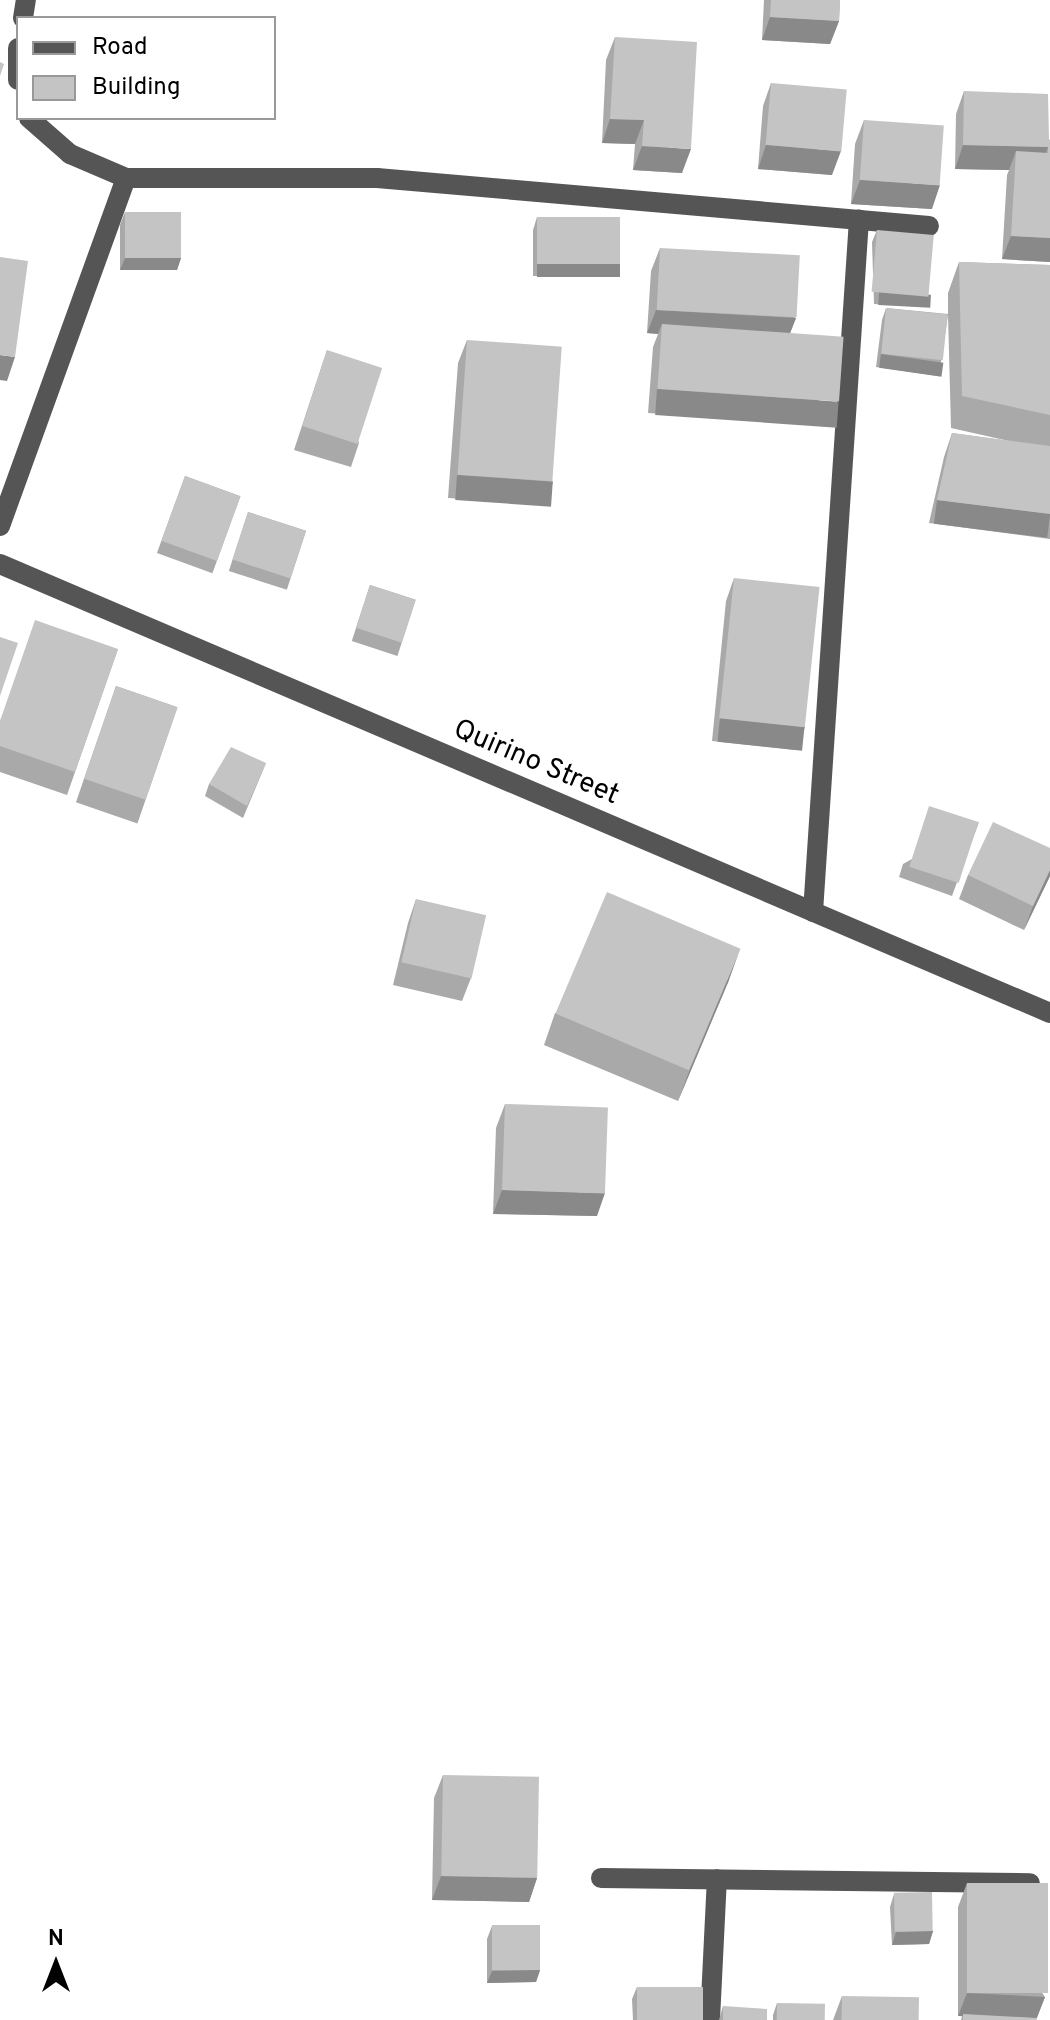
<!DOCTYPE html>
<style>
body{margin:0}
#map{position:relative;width:1050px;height:2020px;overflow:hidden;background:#fff;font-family:Overpass,sans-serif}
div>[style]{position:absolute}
.minor>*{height:20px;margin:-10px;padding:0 10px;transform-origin:10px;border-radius:10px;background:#555}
.wall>*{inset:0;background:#a9a9a9;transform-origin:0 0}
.shaded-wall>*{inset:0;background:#898989;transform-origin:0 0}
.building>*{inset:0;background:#c4c4c4;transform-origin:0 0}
span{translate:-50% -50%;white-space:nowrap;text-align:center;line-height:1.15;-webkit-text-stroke:8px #fff;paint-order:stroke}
.street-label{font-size:28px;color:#000}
.legend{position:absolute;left:16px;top:16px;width:260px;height:104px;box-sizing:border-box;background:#fff;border:2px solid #999;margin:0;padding:10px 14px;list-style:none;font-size:24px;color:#000}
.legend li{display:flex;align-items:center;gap:16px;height:40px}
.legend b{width:40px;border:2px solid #999}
.north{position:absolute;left:16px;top:1924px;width:80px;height:80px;-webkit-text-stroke:6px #fff;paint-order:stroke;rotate:0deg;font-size:22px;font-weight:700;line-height:32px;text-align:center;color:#000}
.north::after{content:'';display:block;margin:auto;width:28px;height:36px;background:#000;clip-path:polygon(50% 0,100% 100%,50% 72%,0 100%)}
</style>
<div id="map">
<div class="minor">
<div style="left:23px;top:18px;width:18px;rotate:-81deg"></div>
<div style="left:18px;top:48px;width:32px;rotate:90deg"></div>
<div style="left:29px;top:118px;width:55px;rotate:41.3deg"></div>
<div style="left:70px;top:154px;width:61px;rotate:23.2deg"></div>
<div style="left:126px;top:178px;width:251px"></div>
<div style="left:377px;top:178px;width:554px;rotate:4.97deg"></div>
<div style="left:0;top:526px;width:370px;rotate:-70.1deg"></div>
<div style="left:0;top:564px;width:1142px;rotate:23.15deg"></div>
<div style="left:813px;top:912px;width:694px;rotate:-86.2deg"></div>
<div style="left:601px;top:1878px;width:429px;rotate:0.7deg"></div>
<div style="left:710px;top:2020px;width:141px;rotate:-87.2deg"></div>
</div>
<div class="wall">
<div style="clip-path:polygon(764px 0,840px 0,839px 21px,830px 44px,762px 40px)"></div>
<div style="clip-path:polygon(615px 37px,682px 173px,633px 170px,635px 144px,602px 143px,606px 60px)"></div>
<div style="clip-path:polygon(771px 83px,832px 175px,758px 169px,763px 106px)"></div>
<div style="clip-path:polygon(964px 91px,1050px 140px,1050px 262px,1002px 259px,1007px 175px,1009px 170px,955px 169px,956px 114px)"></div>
<div style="clip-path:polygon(864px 120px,932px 209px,851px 204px,855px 144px)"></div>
<div style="clip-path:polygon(125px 212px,181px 258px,177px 270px,120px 270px,120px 225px)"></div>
<div style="clip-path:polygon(537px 217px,620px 264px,615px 276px,533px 276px,533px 230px)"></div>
<div style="clip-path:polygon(877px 230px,927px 307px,874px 304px,872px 242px)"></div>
<div style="clip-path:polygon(660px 248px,796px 318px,790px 333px,830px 425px,648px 413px,653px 347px,658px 334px,647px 333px,651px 271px)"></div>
<div style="clip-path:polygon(959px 262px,1050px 265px,1050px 539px,929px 523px,944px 457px,952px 433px,1009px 441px,951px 428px,948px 315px,939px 376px,876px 367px,882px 320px,886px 308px,948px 314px,948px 293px)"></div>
<div style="clip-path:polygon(467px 340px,553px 482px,545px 505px,448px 498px,458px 363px)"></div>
<div style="clip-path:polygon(327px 350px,359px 443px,351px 467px,294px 450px)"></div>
<div style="left:185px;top:476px;width:59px;height:82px;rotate:20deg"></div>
<div style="left:248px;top:512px;width:61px;height:62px;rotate:18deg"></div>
<div style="clip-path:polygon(734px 578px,805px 727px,796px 750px,712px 741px,726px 601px)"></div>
<div style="left:370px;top:585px;width:48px;height:59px;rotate:18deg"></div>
<div style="clip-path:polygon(118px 649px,67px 795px,0 772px,0 720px)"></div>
<div style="left:116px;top:686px;width:65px;height:123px;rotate:19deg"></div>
<div style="clip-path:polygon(266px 763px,243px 818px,205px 796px,209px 784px)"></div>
<div style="clip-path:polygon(979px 822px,952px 896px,899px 877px,903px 864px)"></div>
<div style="clip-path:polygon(1050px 848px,1050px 876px,1024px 930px,959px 899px,968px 875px)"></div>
<div style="clip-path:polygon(416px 899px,471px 978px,462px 1001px,393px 985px,408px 923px)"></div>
<div style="clip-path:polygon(729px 980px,678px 1101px,544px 1045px,555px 1013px)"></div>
<div style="clip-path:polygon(505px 1104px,597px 1216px,493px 1214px,496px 1128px)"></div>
<div style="clip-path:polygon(443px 1775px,537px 1878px,529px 1902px,432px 1900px,434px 1798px)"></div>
<div style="clip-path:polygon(967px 1883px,1045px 1997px,1036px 2020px,961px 2020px,962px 2016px,958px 2016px,958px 1907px)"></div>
<div style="clip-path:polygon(894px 1894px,933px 1931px,929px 1944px,892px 1945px,890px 1907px)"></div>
<div style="clip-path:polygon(492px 1926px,540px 1970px,536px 1982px,487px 1983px,487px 1939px)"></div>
<div style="clip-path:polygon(637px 1987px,703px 2020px,633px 2020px,632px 1999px)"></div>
<div style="clip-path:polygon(842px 1996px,919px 2020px,833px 2020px)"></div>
<div style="clip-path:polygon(777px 2003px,825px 2020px,773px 2020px,773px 2015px)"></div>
<div style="clip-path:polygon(723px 2006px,767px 2020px,719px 2020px)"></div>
</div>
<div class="shaded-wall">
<div style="clip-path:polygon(770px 17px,839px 21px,830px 44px,762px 40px)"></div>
<div style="clip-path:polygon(610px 119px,644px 120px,635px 144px,602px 143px)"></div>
<div style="clip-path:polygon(766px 145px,841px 151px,832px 175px,758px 169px)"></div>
<div style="clip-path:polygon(963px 145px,1048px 147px,1039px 171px,1016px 151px,1009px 170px,955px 169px)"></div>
<div style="clip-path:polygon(642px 146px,691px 149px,682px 173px,633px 170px)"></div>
<div style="clip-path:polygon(860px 180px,940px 185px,932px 209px,851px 204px)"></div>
<div style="clip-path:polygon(1011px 236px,1050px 238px,1050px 262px,1002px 259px)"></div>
<div style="clip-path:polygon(125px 258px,181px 258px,177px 270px,120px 270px)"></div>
<div style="left:537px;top:264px;width:83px;height:13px"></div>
<div style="left:879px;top:292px;width:52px;height:13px;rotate:3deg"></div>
<div style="clip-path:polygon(656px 310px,796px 318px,787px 341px,662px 324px,658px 334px,647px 333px)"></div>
<div style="left:881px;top:354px;width:63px;height:14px;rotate:8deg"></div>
<div style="clip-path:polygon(0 355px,15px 357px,7px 381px,0 380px)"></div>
<div style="left:657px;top:389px;width:182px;height:26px;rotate:4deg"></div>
<div style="left:457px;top:475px;width:96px;height:25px;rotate:4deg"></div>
<div style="left:937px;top:500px;width:114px;height:24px;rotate:7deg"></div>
<div style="left:720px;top:718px;width:85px;height:24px;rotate:6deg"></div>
<div style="clip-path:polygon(1050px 870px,1050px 876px,1024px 930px,1033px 906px)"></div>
<div style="clip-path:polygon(740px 949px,729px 980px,678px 1101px,690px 1069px)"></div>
<div style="clip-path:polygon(502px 1190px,605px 1193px,597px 1216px,493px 1214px)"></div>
<div style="clip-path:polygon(441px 1876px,537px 1878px,529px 1902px,432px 1900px)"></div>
<div style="clip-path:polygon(933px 1931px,929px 1944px,892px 1945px,896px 1932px)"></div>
<div style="clip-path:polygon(540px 1970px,536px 1982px,487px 1983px,492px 1971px)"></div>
<div style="clip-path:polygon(967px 1993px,1045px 1997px,1036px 2020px,958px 2016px)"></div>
</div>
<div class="building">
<div style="clip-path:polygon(771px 0,840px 0,839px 21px,770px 17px)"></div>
<div style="clip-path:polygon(615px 37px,697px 42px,691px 149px,642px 146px,644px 120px,610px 119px)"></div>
<div style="clip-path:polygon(0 62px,4px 64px,0 76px)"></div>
<div style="left:771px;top:83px;width:76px;height:62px;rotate:5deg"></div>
<div style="clip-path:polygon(964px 91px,1048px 94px,1049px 140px,1050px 140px,1050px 238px,1011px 236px,1016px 151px,1048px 153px,1048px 147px,963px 145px)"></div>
<div style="left:864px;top:120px;width:80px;height:60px;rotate:4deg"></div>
<div style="left:125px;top:212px;width:56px;height:46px"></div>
<div style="left:537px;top:217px;width:83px;height:47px"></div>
<div style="left:877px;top:230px;width:57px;height:62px;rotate:5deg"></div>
<div style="left:660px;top:248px;width:140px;height:62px;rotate:3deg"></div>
<div style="clip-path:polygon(0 257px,28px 261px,15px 357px,0 355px)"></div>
<div style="clip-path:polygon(959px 262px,1050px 265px,1050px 415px,962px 396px)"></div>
<div style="left:886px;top:308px;width:62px;height:46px;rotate:6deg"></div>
<div style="left:662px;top:324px;width:182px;height:65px;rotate:4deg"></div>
<div style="left:467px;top:340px;width:95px;height:135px;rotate:4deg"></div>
<div style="left:327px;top:350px;width:58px;height:80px;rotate:18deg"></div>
<div style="clip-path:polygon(952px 433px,1050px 446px,1050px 514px,937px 500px)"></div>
<div style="left:185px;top:476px;width:59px;height:69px;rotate:20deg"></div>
<div style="left:248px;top:512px;width:61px;height:50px;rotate:18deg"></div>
<div style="left:734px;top:578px;width:86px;height:141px;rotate:6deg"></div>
<div style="left:370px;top:585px;width:48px;height:45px;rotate:18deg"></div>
<div style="clip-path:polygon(35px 620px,118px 649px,75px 772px,0 746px,0 721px)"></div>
<div style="clip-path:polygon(0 637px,18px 643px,0 696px)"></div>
<div style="left:116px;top:686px;width:65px;height:98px;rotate:19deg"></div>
<div style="clip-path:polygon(231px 747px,266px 763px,247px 806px,209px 784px)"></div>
<div style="left:929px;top:806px;width:52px;height:64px;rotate:18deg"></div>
<div style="clip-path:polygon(993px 822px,1050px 848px,1050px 870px,1033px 906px,968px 875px)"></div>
<div style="left:607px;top:892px;width:145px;height:132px;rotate:23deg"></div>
<div style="left:416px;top:899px;width:72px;height:65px;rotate:13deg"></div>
<div style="left:505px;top:1104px;width:103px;height:86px;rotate:2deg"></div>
<div style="left:443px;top:1775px;width:96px;height:101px;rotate:1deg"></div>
<div style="left:967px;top:1883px;width:81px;height:110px"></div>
<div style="left:932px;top:1892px;width:39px;height:38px;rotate:89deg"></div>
<div style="left:540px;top:1925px;width:45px;height:48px;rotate:90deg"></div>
<div style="left:637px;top:1987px;width:66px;height:33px"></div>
<div style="left:842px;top:1996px;width:77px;height:24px;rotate:1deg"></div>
<div style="left:777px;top:2003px;width:48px;height:17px;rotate:1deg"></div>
<div style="clip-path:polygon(723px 2006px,767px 2009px,767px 2020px,723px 2020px)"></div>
<div style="clip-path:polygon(963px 2014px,1037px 2018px,1036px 2020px,963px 2020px)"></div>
</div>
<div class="street-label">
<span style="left:536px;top:763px;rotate:23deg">Quirino Street</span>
</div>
<ul class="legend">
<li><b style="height:10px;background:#555"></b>Road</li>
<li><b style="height:22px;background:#c4c4c4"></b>Building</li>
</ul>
<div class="north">N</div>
</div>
